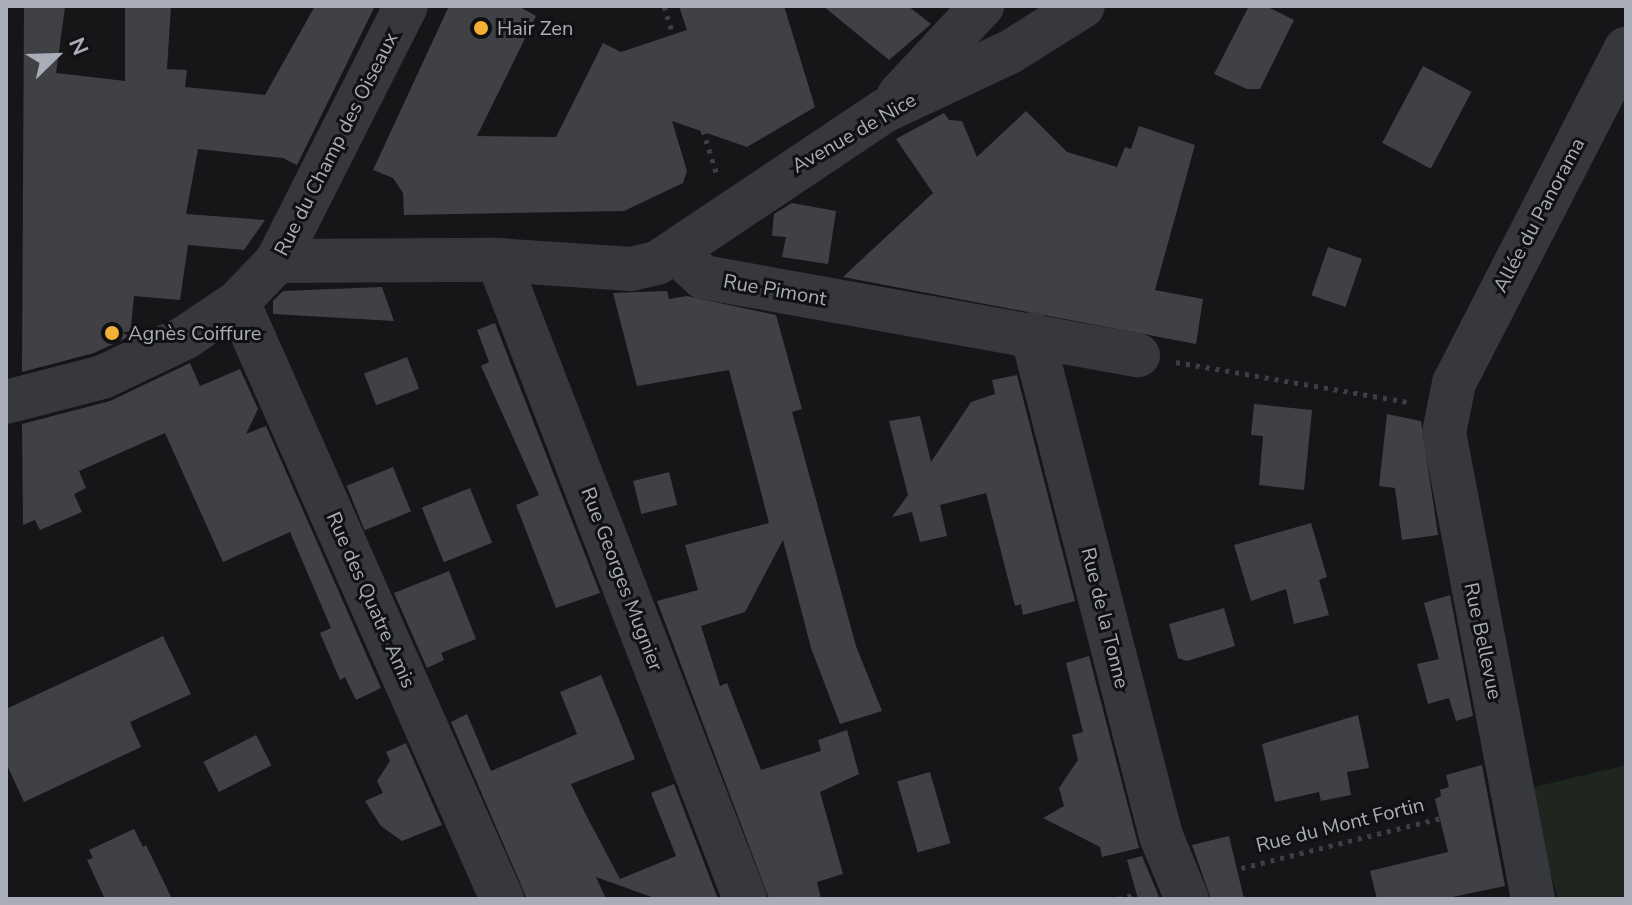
<!DOCTYPE html>
<meta charset="utf-8">
<style>
body{margin:0}
#map{position:relative;width:1632px;height:905px;overflow:hidden;background:#161618;font-family:"Nunito Sans",sans-serif}
div>[style]{position:absolute}
.green>*{inset:0;background:#1e261f}
.building>*{inset:0;background:#404145;transform-origin:0 0}
.path>*{height:5px;margin-top:-2.5px;transform-origin:0;background:repeating-linear-gradient(90deg,#3d3f44 0 4px,transparent 0 10px)}
.minor>*{height:44px;margin:-22px;padding:0 22px;transform-origin:22px;border-radius:22px;background:#37383d}
.tertiary>*{height:44px;margin:-22px;padding:0 22px;transform-origin:22px;border-radius:22px;background:#37383d}
.dots>*{width:22px;height:22px;translate:-50% -50%;box-sizing:border-box;border:4px solid #111113;border-radius:50%}
span{translate:-50% -50%;white-space:nowrap;text-align:center;line-height:1.15;-webkit-text-stroke:6px #111113;paint-order:stroke}
.poi-label{font-size:20px;color:#a8adb8}
.left{translate:0 -50%;text-align:left}
.street-label{font-size:20px;color:#a8adb8}
.frame{position:absolute;inset:0;border:8px solid #a8adb8;pointer-events:none}
.north{position:absolute;left:16px;top:16px;width:80px;height:80px;-webkit-text-stroke:6px #111113;paint-order:stroke;rotate:67deg;font-size:22px;font-weight:700;line-height:32px;text-align:center;color:#a8adb8}
.north::after{content:'';display:block;margin:auto;width:28px;height:36px;background:#a8adb8;clip-path:polygon(50% 0,100% 100%,50% 72%,0 100%)}
</style>
<div id="map">
<div class="green">
<div style="clip-path:polygon(1626px 765px,1626px 899px,1558px 899px,1526px 789px)"></div>
</div>
<div class="building">
<div style="clip-path:polygon(125px 6px,171px 6px,167px 69px,187px 70px,185px 87px,265px 95px,315px 6px,375px 6px,297px 165px,283px 158px,198px 149px,186px 214px,265px 220px,244px 250px,188px 245px,180px 300px,134px 296px,130px 336px,94px 353px,22px 372px,24px 7px,65px 7px,56px 73px,125px 81px)"></div>
<div style="clip-path:polygon(449px 6px,518px 6px,536px 16px,477px 136px,556px 137px,603px 43px,621px 52px,687px 30px,679px 6px,784px 6px,815px 107px,747px 147px,672px 121px,687px 171px,683px 183px,624px 211px,404px 215px,403px 193px,393px 178px,373px 170px)"></div>
<div style="clip-path:polygon(823px 6px,908px 6px,931px 24px,889px 60px)"></div>
<div style="clip-path:polygon(1249px 6px,1266px 6px,1294px 20px,1260px 89px,1247px 89px,1214px 74px)"></div>
<div style="left:1423px;top:66px;width:55px;height:87px;rotate:28deg"></div>
<div style="clip-path:polygon(1026px 111px,1067px 152px,1117px 167px,1125px 147px,1131px 149px,1139px 126px,1195px 145px,1155px 290px,1203px 299px,1196px 344px,843px 277px,933px 193px,896px 139px,944px 113px,949px 120px,962px 121px,977px 157px)"></div>
<div style="clip-path:polygon(792px 203px,836px 211px,828px 264px,782px 257px,786px 237px,772px 236px,774px 214px)"></div>
<div style="left:1328px;top:247px;width:36px;height:51px;rotate:19deg"></div>
<div style="clip-path:polygon(382px 287px,394px 321px,273px 314px,273px 301px,283px 291px)"></div>
<div style="clip-path:polygon(667px 291px,669px 299px,687px 296px,776px 315px,802px 409px,792px 412px,856px 646px,882px 711px,840px 724px,811px 648px,783px 540px,745px 612px,701px 626px,720px 686px,727px 683px,761px 770px,821px 751px,818px 740px,847px 730px,859px 774px,820px 792px,843px 874px,817px 882px,821px 899px,769px 899px,657px 601px,698px 590px,685px 545px,769px 523px,729px 370px,637px 386px,613px 293px)"></div>
<div style="clip-path:polygon(495px 323px,600px 593px,556px 608px,516px 505px,539px 495px,481px 366px,489px 362px,477px 330px)"></div>
<div style="left:407px;top:357px;width:34px;height:46px;rotate:69deg"></div>
<div style="clip-path:polygon(190px 363px,200px 386px,240px 369px,258px 409px,246px 434px,266px 426px,381px 688px,356px 700px,345px 677px,340px 680px,320px 633px,331px 628px,290px 532px,223px 562px,165px 433px,79px 471px,86px 488px,74px 494px,82px 512px,40px 530px,35px 520px,23px 525px,22px 424px,110px 401px)"></div>
<div style="clip-path:polygon(1017px 375px,1075px 601px,1023px 615px,1021px 604px,1015px 606px,986px 493px,940px 505px,947px 536px,920px 542px,912px 512px,892px 517px,908px 495px,889px 421px,920px 416px,931px 462px,971px 402px,995px 394px,992px 380px)"></div>
<div style="clip-path:polygon(1254px 404px,1312px 410px,1304px 490px,1259px 485px,1263px 436px,1251px 435px)"></div>
<div style="clip-path:polygon(1387px 414px,1421px 421px,1438px 535px,1402px 540px,1395px 488px,1379px 486px)"></div>
<div style="left:393px;top:467px;width:48px;height:50px;rotate:68deg"></div>
<div style="left:669px;top:472px;width:34px;height:37px;rotate:76deg"></div>
<div style="left:470px;top:488px;width:59px;height:52px;rotate:68deg"></div>
<div style="clip-path:polygon(1311px 523px,1327px 577px,1319px 580px,1329px 615px,1294px 624px,1286px 589px,1251px 601px,1234px 545px)"></div>
<div style="clip-path:polygon(449px 571px,476px 639px,441px 653px,444px 660px,427px 668px,394px 593px)"></div>
<div style="clip-path:polygon(1450px 595px,1473px 716px,1456px 721px,1449px 698px,1428px 704px,1417px 664px,1439px 659px,1424px 603px)"></div>
<div style="clip-path:polygon(1224px 608px,1235px 646px,1187px 661px,1178px 658px,1169px 624px)"></div>
<div style="clip-path:polygon(163px 636px,191px 694px,130px 722px,141px 747px,24px 802px,6px 763px,6px 709px)"></div>
<div style="clip-path:polygon(1089px 656px,1139px 848px,1102px 857px,1100px 847px,1043px 818px,1064px 806px,1059px 788px,1078px 760px,1072px 735px,1083px 732px,1066px 663px)"></div>
<div style="clip-path:polygon(601px 675px,635px 759px,571px 784px,586px 815px,620px 879px,676px 856px,651px 793px,674px 784px,718px 899px,657px 899px,596px 877px,606px 899px,527px 899px,451px 722px,467px 714px,491px 771px,577px 734px,560px 692px)"></div>
<div style="clip-path:polygon(1358px 715px,1369px 768px,1347px 772px,1351px 795px,1321px 801px,1319px 792px,1275px 802px,1262px 744px)"></div>
<div style="left:256px;top:735px;width:34px;height:59px;rotate:63deg"></div>
<div style="clip-path:polygon(406px 743px,442px 825px,402px 841px,381px 826px,365px 801px,383px 793px,377px 781px,390px 761px,386px 752px)"></div>
<div style="clip-path:polygon(1482px 765px,1505px 886px,1443px 899px,1377px 899px,1370px 871px,1448px 852px,1435px 799px,1441px 796px,1440px 790px,1449px 787px,1446px 775px)"></div>
<div style="left:930px;top:772px;width:74px;height:34px;rotate:74deg"></div>
<div style="clip-path:polygon(134px 829px,143px 847px,146px 845px,172px 899px,105px 899px,87px 860px,93px 858px,89px 850px)"></div>
<div style="clip-path:polygon(1229px 836px,1244px 899px,1211px 899px,1192px 845px)"></div>
<div style="clip-path:polygon(1142px 856px,1160px 899px,1138px 899px,1127px 860px)"></div>
</div>
<div class="path">
<div style="left:664px;top:6px;width:174px;rotate:72.6deg"></div>
<div style="left:1176px;top:362px;width:234px;rotate:9.8deg"></div>
<div style="left:1222px;top:873px;width:262px;rotate:-14.1deg"></div>
<div style="left:1118px;top:899px;width:25px;rotate:-14deg"></div>
</div>
<div class="minor">
<div style="left:899px;top:95px;width:122px;rotate:-47deg"></div>
<div style="left:676px;top:252px;width:37px;rotate:43deg"></div>
<div style="left:703px;top:277px;width:442px;rotate:10.2deg"></div>
<div style="left:498px;top:260px;width:685px;rotate:68.87deg"></div>
<div style="left:277px;top:261px;width:221px;rotate:-0.3deg"></div>
<div style="left:498px;top:260px;width:133px;rotate:3.9deg"></div>
<div style="left:631px;top:269px;width:27px;rotate:-13deg"></div>
<div style="left:657px;top:263px;width:273px;rotate:-33.8deg"></div>
<div style="left:884px;top:111px;width:139px;rotate:-25.1deg"></div>
<div style="left:1010px;top:52px;width:86px;rotate:-32.2deg"></div>
<div style="left:238px;top:302px;width:653px;rotate:66.14deg"></div>
<div style="left:1032px;top:334px;width:518px;rotate:75.59deg"></div>
<div style="left:1161px;top:836px;width:68px;rotate:67.6deg"></div>
<div style="left:1533px;top:899px;width:474px;rotate:-100.8deg"></div>
<div style="left:1444px;top:433px;width:51px;rotate:-78.7deg"></div>
<div style="left:1454px;top:383px;width:376px;rotate:-62.8deg"></div>
</div>
<div class="tertiary">
<div style="left:6px;top:402px;width:100px;rotate:-14.5deg"></div>
<div style="left:103px;top:377px;width:92px;rotate:-25.7deg"></div>
<div style="left:186px;top:337px;width:63px;rotate:-33.9deg"></div>
<div style="left:238px;top:302px;width:57px;rotate:-46.4deg"></div>
<div style="left:277px;top:261px;width:286px;rotate:-63.2deg"></div>
</div>
<div class="dots">
<div style="left:481px;top:28px;background:#f2b134"></div>
<div style="left:112px;top:333px;background:#f2b134"></div>
</div>
<div class="poi-label">
<span class="left" style="left:497px;top:28px">Hair Zen</span>
<span class="left" style="left:128px;top:333px">Agnès Coiffure</span>
</div>
<div class="street-label">
<span style="left:854px;top:133px;rotate:-30deg">Avenue de Nice</span>
<span style="left:336px;top:144px;rotate:-63deg">Rue du Champ des Oiseaux</span>
<span style="left:1539px;top:215px;rotate:-62deg">Allée du Panorama</span>
<span style="left:775px;top:290px;rotate:10deg">Rue Pimont</span>
<span style="left:622px;top:579px;rotate:69deg">Rue Georges Mugnier</span>
<span style="left:371px;top:600px;rotate:66deg">Rue des Quatre Amis</span>
<span style="left:1105px;top:618px;rotate:76deg">Rue de la Tonne</span>
<span style="left:1483px;top:641px;rotate:78deg">Rue Bellevue</span>
<span style="left:1340px;top:825px;rotate:-14deg">Rue du Mont Fortin</span>
</div>
<div class="frame"></div>
<div class="north">N</div>
</div>
